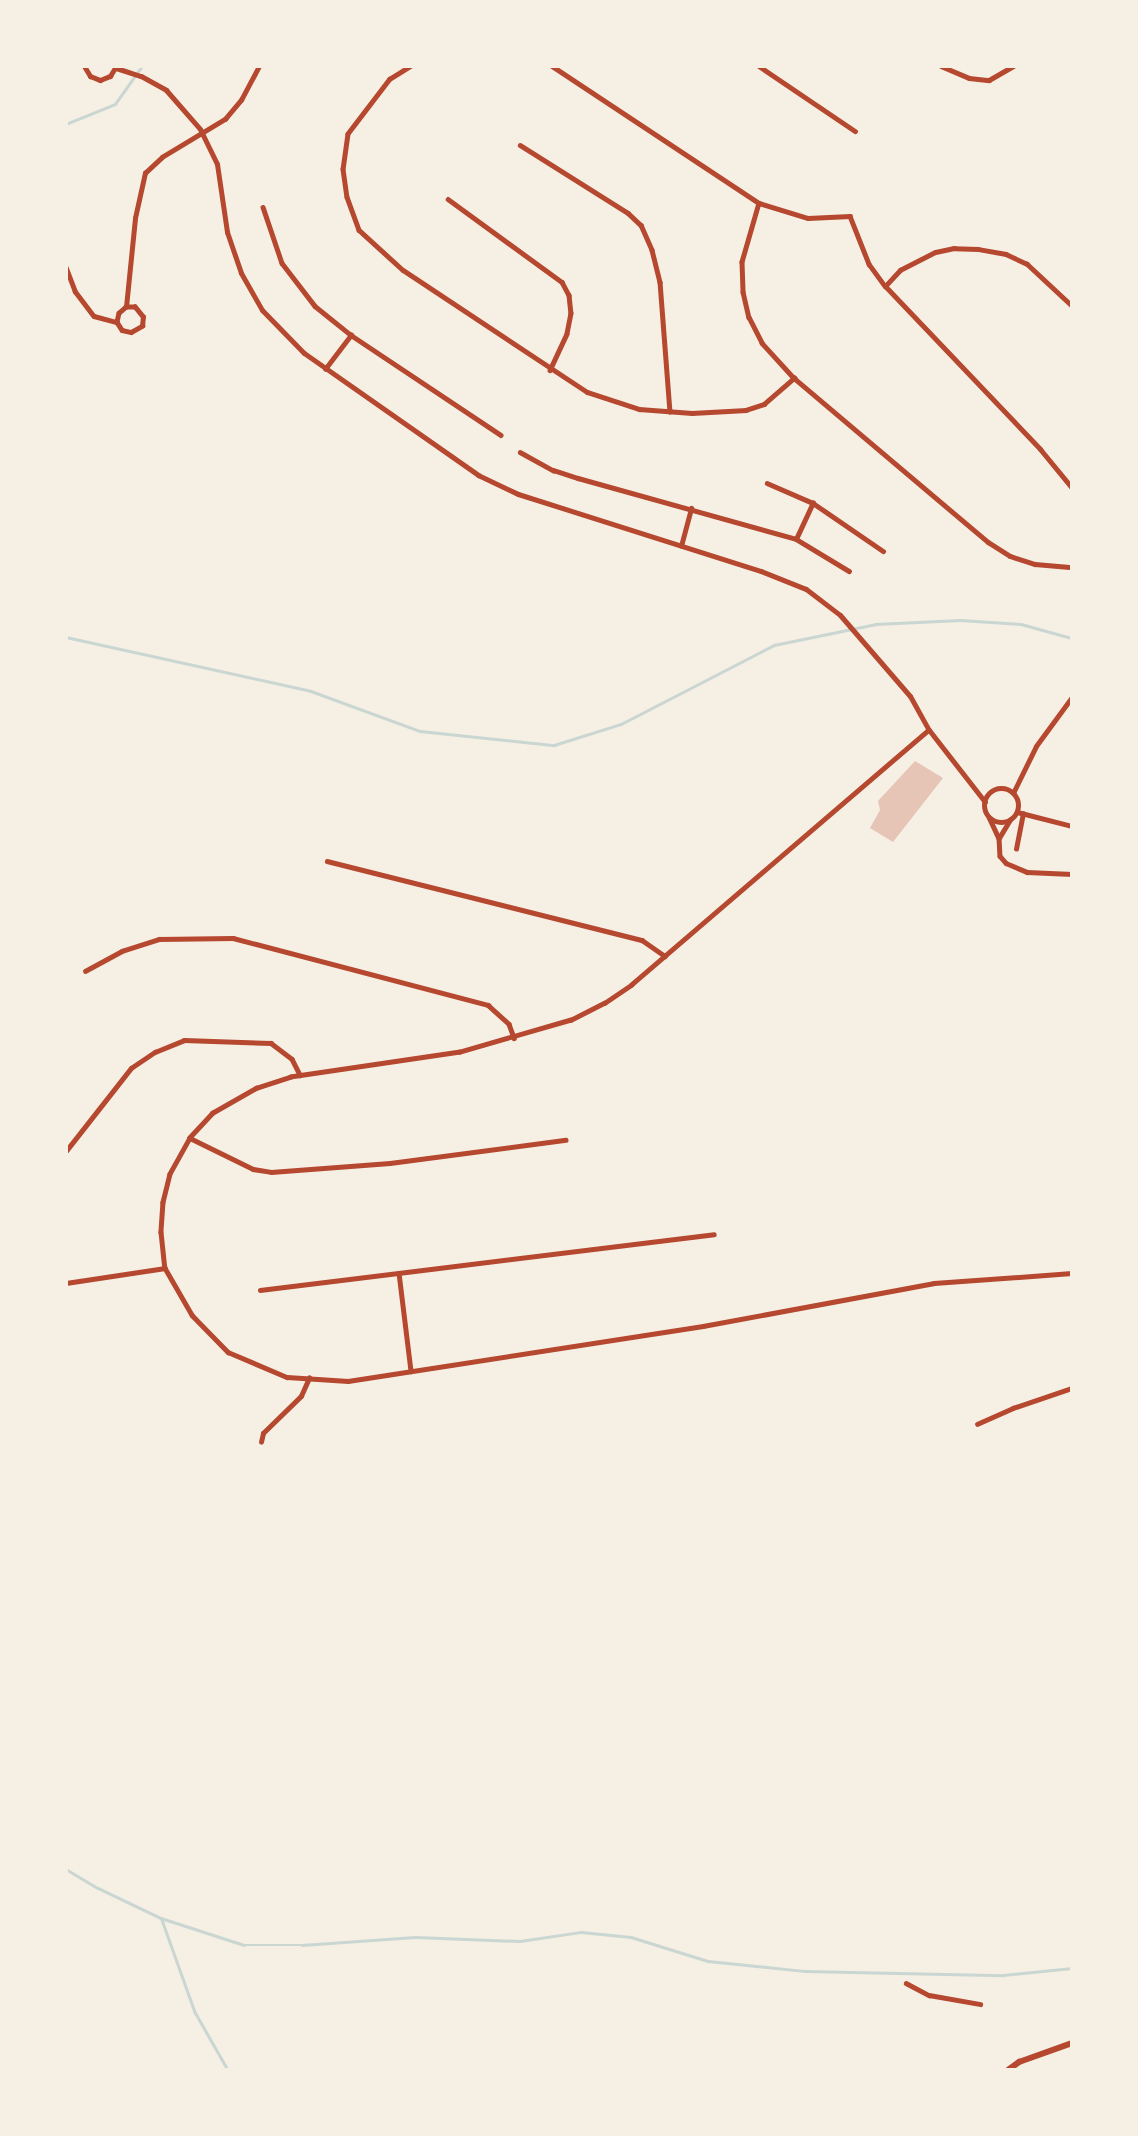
<!DOCTYPE html>
<style>
body{margin:0}
#map{position:relative;width:1138px;height:2136px;overflow:hidden;background:#f6efe4;font-family:"Golos Text",sans-serif}
div>[style]{position:absolute}
.stream>*{height:2.5px;margin:-1.25px;padding:0 1.25px;transform-origin:1.25px;border-radius:1.25px;background:#c9d6d2}
.building>*{inset:0;background:#e6c5b7}
.minor>*{height:4.5px;margin:-2.25px;padding:0 2.25px;transform-origin:2.25px;border-radius:2.25px;background:#b5482f}
.tertiary>*{height:5px;margin:-2.5px;padding:0 2.5px;transform-origin:2.5px;border-radius:2.5px;background:#b5482f}
.tertiary>.ring{margin:-2.5px;padding:0;box-sizing:content-box;background:none;border:5px solid #b5482f;border-radius:50%}
.secondary>*{height:6px;margin:-3px;padding:0 3px;transform-origin:3px;border-radius:3px;background:#b5482f}
span{translate:-50% -50%;white-space:nowrap;text-align:center;line-height:1.15;-webkit-text-stroke:6px #f6efe4;paint-order:stroke}
.frame{position:absolute;inset:0;border:68px solid #f6efe4;pointer-events:none}
</style>
<div id="map">
<div class="stream">
<div style="left:66px;top:124px;width:53px;rotate:-22.2deg"></div>
<div style="left:115px;top:104px;width:47px;rotate:-54.6deg"></div>
<div style="left:66px;top:637px;width:251px;rotate:12.4deg"></div>
<div style="left:311px;top:691px;width:116px;rotate:20.2deg"></div>
<div style="left:420px;top:731px;width:135px;rotate:6deg"></div>
<div style="left:554px;top:745px;width:70px;rotate:-17.4deg"></div>
<div style="left:621px;top:724px;width:172px;rotate:-27.3deg"></div>
<div style="left:774px;top:645px;width:104px;rotate:-11.6deg"></div>
<div style="left:876px;top:624px;width:84px;rotate:-2.7deg"></div>
<div style="left:960px;top:620px;width:61px;rotate:3.8deg"></div>
<div style="left:1021px;top:624px;width:53px;rotate:15.4deg"></div>
<div style="left:66px;top:1869px;width:37px;rotate:31deg"></div>
<div style="left:98px;top:1888px;width:70px;rotate:25.5deg"></div>
<div style="left:161px;top:1918px;width:87px;rotate:18deg"></div>
<div style="left:244px;top:1945px;width:58px"></div>
<div style="left:302px;top:1945px;width:113px;rotate:-4deg"></div>
<div style="left:415px;top:1937px;width:105px;rotate:2.2deg"></div>
<div style="left:520px;top:1941px;width:62px;rotate:-8.4deg"></div>
<div style="left:581px;top:1932px;width:50px;rotate:5.7deg"></div>
<div style="left:631px;top:1937px;width:81px;rotate:17.3deg"></div>
<div style="left:708px;top:1961px;width:98px;rotate:5.9deg"></div>
<div style="left:805px;top:1971px;width:198px;rotate:1.2deg"></div>
<div style="left:1003px;top:1975px;width:69px;rotate:-5.8deg"></div>
<div style="left:162px;top:1920px;width:98px;rotate:70.3deg"></div>
<div style="left:195px;top:2012px;width:67px;rotate:60.4deg"></div>
</div>
<div class="building">
<div style="clip-path:polygon(915px 761px,943px 778px,893px 842px,870px 828px,880px 810px,878px 801px)"></div>
</div>
<div class="minor">
<div style="left:411px;top:66px;width:25px;rotate:148deg"></div>
<div style="left:390px;top:79px;width:69px;rotate:127.4deg"></div>
<div style="left:348px;top:134px;width:35px;rotate:98deg"></div>
<div style="left:343px;top:169px;width:28px;rotate:82deg"></div>
<div style="left:347px;top:197px;width:35px;rotate:70deg"></div>
<div style="left:359px;top:230px;width:59px;rotate:42.3deg"></div>
<div style="left:403px;top:270px;width:221px;rotate:33.5deg"></div>
<div style="left:587px;top:392px;width:55px;rotate:18.1deg"></div>
<div style="left:639px;top:409px;width:53px;rotate:4.3deg"></div>
<div style="left:692px;top:413px;width:54px;rotate:-3.2deg"></div>
<div style="left:746px;top:410px;width:19px;rotate:-18deg"></div>
<div style="left:764px;top:404px;width:40px;rotate:-41deg"></div>
<div style="left:552px;top:66px;width:248px;rotate:33.5deg"></div>
<div style="left:759px;top:203px;width:51px;rotate:17deg"></div>
<div style="left:808px;top:218px;width:42px;rotate:-2.7deg"></div>
<div style="left:850px;top:216px;width:52px;rotate:68.4deg"></div>
<div style="left:869px;top:264px;width:27px;rotate:54deg"></div>
<div style="left:759px;top:66px;width:116px;rotate:34.1deg"></div>
<div style="left:941px;top:66px;width:30px;rotate:23deg"></div>
<div style="left:969px;top:78px;width:20px;rotate:6deg"></div>
<div style="left:989px;top:80px;width:28px;rotate:-30deg"></div>
<div style="left:520px;top:145px;width:128px;rotate:32.2deg"></div>
<div style="left:628px;top:213px;width:18px;rotate:43deg"></div>
<div style="left:641px;top:225px;width:27px;rotate:66deg"></div>
<div style="left:652px;top:250px;width:33px;rotate:76deg"></div>
<div style="left:660px;top:282px;width:130px;rotate:85.6deg"></div>
<div style="left:448px;top:199px;width:141px;rotate:36.1deg"></div>
<div style="left:562px;top:282px;width:15px;rotate:62deg"></div>
<div style="left:569px;top:295px;width:18px;rotate:84deg"></div>
<div style="left:571px;top:313px;width:21px;rotate:101deg"></div>
<div style="left:567px;top:334px;width:40px;rotate:115deg"></div>
<div style="left:759px;top:203px;width:61px;rotate:106.1deg"></div>
<div style="left:742px;top:262px;width:30px;rotate:88deg"></div>
<div style="left:743px;top:292px;width:26px;rotate:77deg"></div>
<div style="left:749px;top:317px;width:29px;rotate:63deg"></div>
<div style="left:762px;top:343px;width:47px;rotate:47.6deg"></div>
<div style="left:794px;top:378px;width:254px;rotate:40.2deg"></div>
<div style="left:988px;top:542px;width:26px;rotate:32deg"></div>
<div style="left:1010px;top:556px;width:26px;rotate:18deg"></div>
<div style="left:1035px;top:564px;width:37px;rotate:5deg"></div>
<div style="left:263px;top:207px;width:59px;rotate:71.3deg"></div>
<div style="left:282px;top:263px;width:54px;rotate:52.5deg"></div>
<div style="left:315px;top:306px;width:46px;rotate:38.9deg"></div>
<div style="left:351px;top:335px;width:180px;rotate:33.7deg"></div>
<div style="left:66px;top:267px;width:26px;rotate:69deg"></div>
<div style="left:75px;top:291px;width:31px;rotate:53deg"></div>
<div style="left:94px;top:316px;width:24px;rotate:15deg"></div>
<div style="left:117px;top:322px;width:9px;rotate:58deg"></div>
<div style="left:122px;top:330px;width:9px;rotate:13deg"></div>
<div style="left:131px;top:332px;width:13px;rotate:-29deg"></div>
<div style="left:142px;top:326px;width:9px;rotate:-84deg"></div>
<div style="left:143px;top:317px;width:13px;rotate:-129deg"></div>
<div style="left:135px;top:307px;width:9px;rotate:180deg"></div>
<div style="left:126px;top:307px;width:9px;rotate:139deg"></div>
<div style="left:119px;top:313px;width:9px;rotate:103deg"></div>
<div style="left:126px;top:307px;width:89px;rotate:-84.2deg"></div>
<div style="left:135px;top:218px;width:46px;rotate:-77.5deg"></div>
<div style="left:145px;top:173px;width:23px;rotate:-43deg"></div>
<div style="left:162px;top:157px;width:74px;rotate:-31.1deg"></div>
<div style="left:225px;top:119px;width:25px;rotate:-50deg"></div>
<div style="left:241px;top:100px;width:38px;rotate:-62deg"></div>
<div style="left:325px;top:369px;width:43px;rotate:-52.6deg"></div>
<div style="left:520px;top:452px;width:38px;rotate:29deg"></div>
<div style="left:553px;top:470px;width:26px;rotate:18deg"></div>
<div style="left:578px;top:478px;width:226px;rotate:15.6deg"></div>
<div style="left:796px;top:539px;width:62px;rotate:31.1deg"></div>
<div style="left:767px;top:483px;width:50px;rotate:23.5deg"></div>
<div style="left:813px;top:503px;width:85px;rotate:34.4deg"></div>
<div style="left:796px;top:539px;width:40px;rotate:-65deg"></div>
<div style="left:681px;top:546px;width:39px;rotate:-75deg"></div>
<div style="left:929px;top:730px;width:391px;rotate:139.4deg"></div>
<div style="left:632px;top:985px;width:32px;rotate:146deg"></div>
<div style="left:605px;top:1003px;width:38px;rotate:153deg"></div>
<div style="left:571px;top:1020px;width:116px;rotate:163.9deg"></div>
<div style="left:460px;top:1052px;width:171px;rotate:171.6deg"></div>
<div style="left:291px;top:1077px;width:36px;rotate:162deg"></div>
<div style="left:257px;top:1088px;width:51px;rotate:150.4deg"></div>
<div style="left:213px;top:1113px;width:34px;rotate:133deg"></div>
<div style="left:190px;top:1138px;width:41px;rotate:119.1deg"></div>
<div style="left:170px;top:1174px;width:29px;rotate:104deg"></div>
<div style="left:163px;top:1202px;width:30px;rotate:94deg"></div>
<div style="left:161px;top:1232px;width:36px;rotate:84deg"></div>
<div style="left:165px;top:1268px;width:54px;rotate:60.1deg"></div>
<div style="left:192px;top:1315px;width:52px;rotate:45.8deg"></div>
<div style="left:228px;top:1352px;width:64px;rotate:23deg"></div>
<div style="left:287px;top:1377px;width:61px;rotate:3.8deg"></div>
<div style="left:348px;top:1381px;width:359px;rotate:-8.8deg"></div>
<div style="left:703px;top:1326px;width:235px;rotate:-10.5deg"></div>
<div style="left:934px;top:1283px;width:138px;rotate:-4.1deg"></div>
<div style="left:989px;top:817px;width:23px;rotate:65deg"></div>
<div style="left:999px;top:838px;width:18px;rotate:87deg"></div>
<div style="left:1000px;top:856px;width:9px;rotate:49deg"></div>
<div style="left:1006px;top:863px;width:23px;rotate:23deg"></div>
<div style="left:1027px;top:872px;width:45px;rotate:2.5deg"></div>
<div style="left:999px;top:838px;width:21px;rotate:-59deg"></div>
<div style="left:1016px;top:849px;width:36px;rotate:-79deg"></div>
<div style="left:327px;top:861px;width:325px;rotate:14.1deg"></div>
<div style="left:642px;top:940px;width:28px;rotate:35deg"></div>
<div style="left:85px;top:971px;width:42px;rotate:-28.4deg"></div>
<div style="left:122px;top:951px;width:39px;rotate:-18deg"></div>
<div style="left:159px;top:939px;width:74px;rotate:-0.8deg"></div>
<div style="left:233px;top:938px;width:264px;rotate:14.7deg"></div>
<div style="left:488px;top:1005px;width:28px;rotate:42deg"></div>
<div style="left:509px;top:1024px;width:15px;rotate:70deg"></div>
<div style="left:190px;top:1138px;width:70px;rotate:26.2deg"></div>
<div style="left:253px;top:1169px;width:18px;rotate:9deg"></div>
<div style="left:271px;top:1172px;width:119px;rotate:-4.3deg"></div>
<div style="left:390px;top:1163px;width:177px;rotate:-7.5deg"></div>
<div style="left:66px;top:1151px;width:105px;rotate:-51.9deg"></div>
<div style="left:131px;top:1068px;width:29px;rotate:-34deg"></div>
<div style="left:155px;top:1052px;width:31px;rotate:-22deg"></div>
<div style="left:184px;top:1040px;width:87px;rotate:2deg"></div>
<div style="left:271px;top:1043px;width:26px;rotate:37deg"></div>
<div style="left:292px;top:1059px;width:18px;rotate:63deg"></div>
<div style="left:399px;top:1273px;width:99px;rotate:83deg"></div>
<div style="left:66px;top:1283px;width:100px;rotate:-8.6deg"></div>
<div style="left:260px;top:1290px;width:457px;rotate:-7deg"></div>
<div style="left:977px;top:1424px;width:39px;rotate:-24deg"></div>
<div style="left:1013px;top:1408px;width:62px;rotate:-18.7deg"></div>
<div style="left:261px;top:1442px;width:9px;rotate:-77deg"></div>
<div style="left:263px;top:1433px;width:53px;rotate:-44.2deg"></div>
<div style="left:301px;top:1396px;width:20px;rotate:-66deg"></div>
<div style="left:906px;top:1983px;width:26px;rotate:28deg"></div>
<div style="left:929px;top:1995px;width:52px;rotate:10deg"></div>
</div>
<div class="tertiary">
<div style="left:84px;top:66px;width:12px;rotate:59deg"></div>
<div style="left:90px;top:76px;width:11px;rotate:22deg"></div>
<div style="left:100px;top:80px;width:11px;rotate:-22deg"></div>
<div style="left:110px;top:76px;width:12px;rotate:-59deg"></div>
<div style="left:116px;top:68px;width:26px;rotate:18deg"></div>
<div style="left:141px;top:76px;width:29px;rotate:29deg"></div>
<div style="left:166px;top:90px;width:52px;rotate:48.9deg"></div>
<div style="left:200px;top:129px;width:39px;rotate:64deg"></div>
<div style="left:217px;top:164px;width:69px;rotate:81.6deg"></div>
<div style="left:227px;top:232px;width:43px;rotate:71.1deg"></div>
<div style="left:241px;top:273px;width:43px;rotate:60.4deg"></div>
<div style="left:262px;top:310px;width:60px;rotate:45.7deg"></div>
<div style="left:304px;top:353px;width:213px;rotate:35deg"></div>
<div style="left:478px;top:475px;width:44px;rotate:25.4deg"></div>
<div style="left:518px;top:494px;width:255px;rotate:17.6deg"></div>
<div style="left:761px;top:571px;width:48px;rotate:21.8deg"></div>
<div style="left:806px;top:589px;width:43px;rotate:37.4deg"></div>
<div style="left:840px;top:615px;width:107px;rotate:49.2deg"></div>
<div style="left:910px;top:696px;width:39px;rotate:61deg"></div>
<div style="left:929px;top:730px;width:91px;rotate:52.1deg"></div>
<div style="left:1072px;top:306px;width:62px;rotate:-137deg"></div>
<div style="left:1027px;top:264px;width:23px;rotate:-155deg"></div>
<div style="left:1006px;top:254px;width:28px;rotate:-170deg"></div>
<div style="left:978px;top:249px;width:24px;rotate:-178deg"></div>
<div style="left:954px;top:248px;width:19px;rotate:168deg"></div>
<div style="left:935px;top:252px;width:39px;rotate:153deg"></div>
<div style="left:900px;top:270px;width:22px;rotate:133deg"></div>
<div style="left:885px;top:286px;width:225px;rotate:46.4deg"></div>
<div style="left:1040px;top:449px;width:50px;rotate:50.6deg"></div>
<div class="ring" style="left:984px;top:788px;width:29px;height:29px"></div>
<div style="left:1013px;top:793px;width:52px;rotate:-63.9deg"></div>
<div style="left:1036px;top:746px;width:61px;rotate:-53.7deg"></div>
<div style="left:1017px;top:812px;width:57px;rotate:14.3deg"></div>
</div>
<div class="secondary">
<div style="left:1008px;top:2070px;width:14px;rotate:-36deg"></div>
<div style="left:1019px;top:2062px;width:56px;rotate:-19.7deg"></div>
</div>
<div class="frame"></div>
</div>
